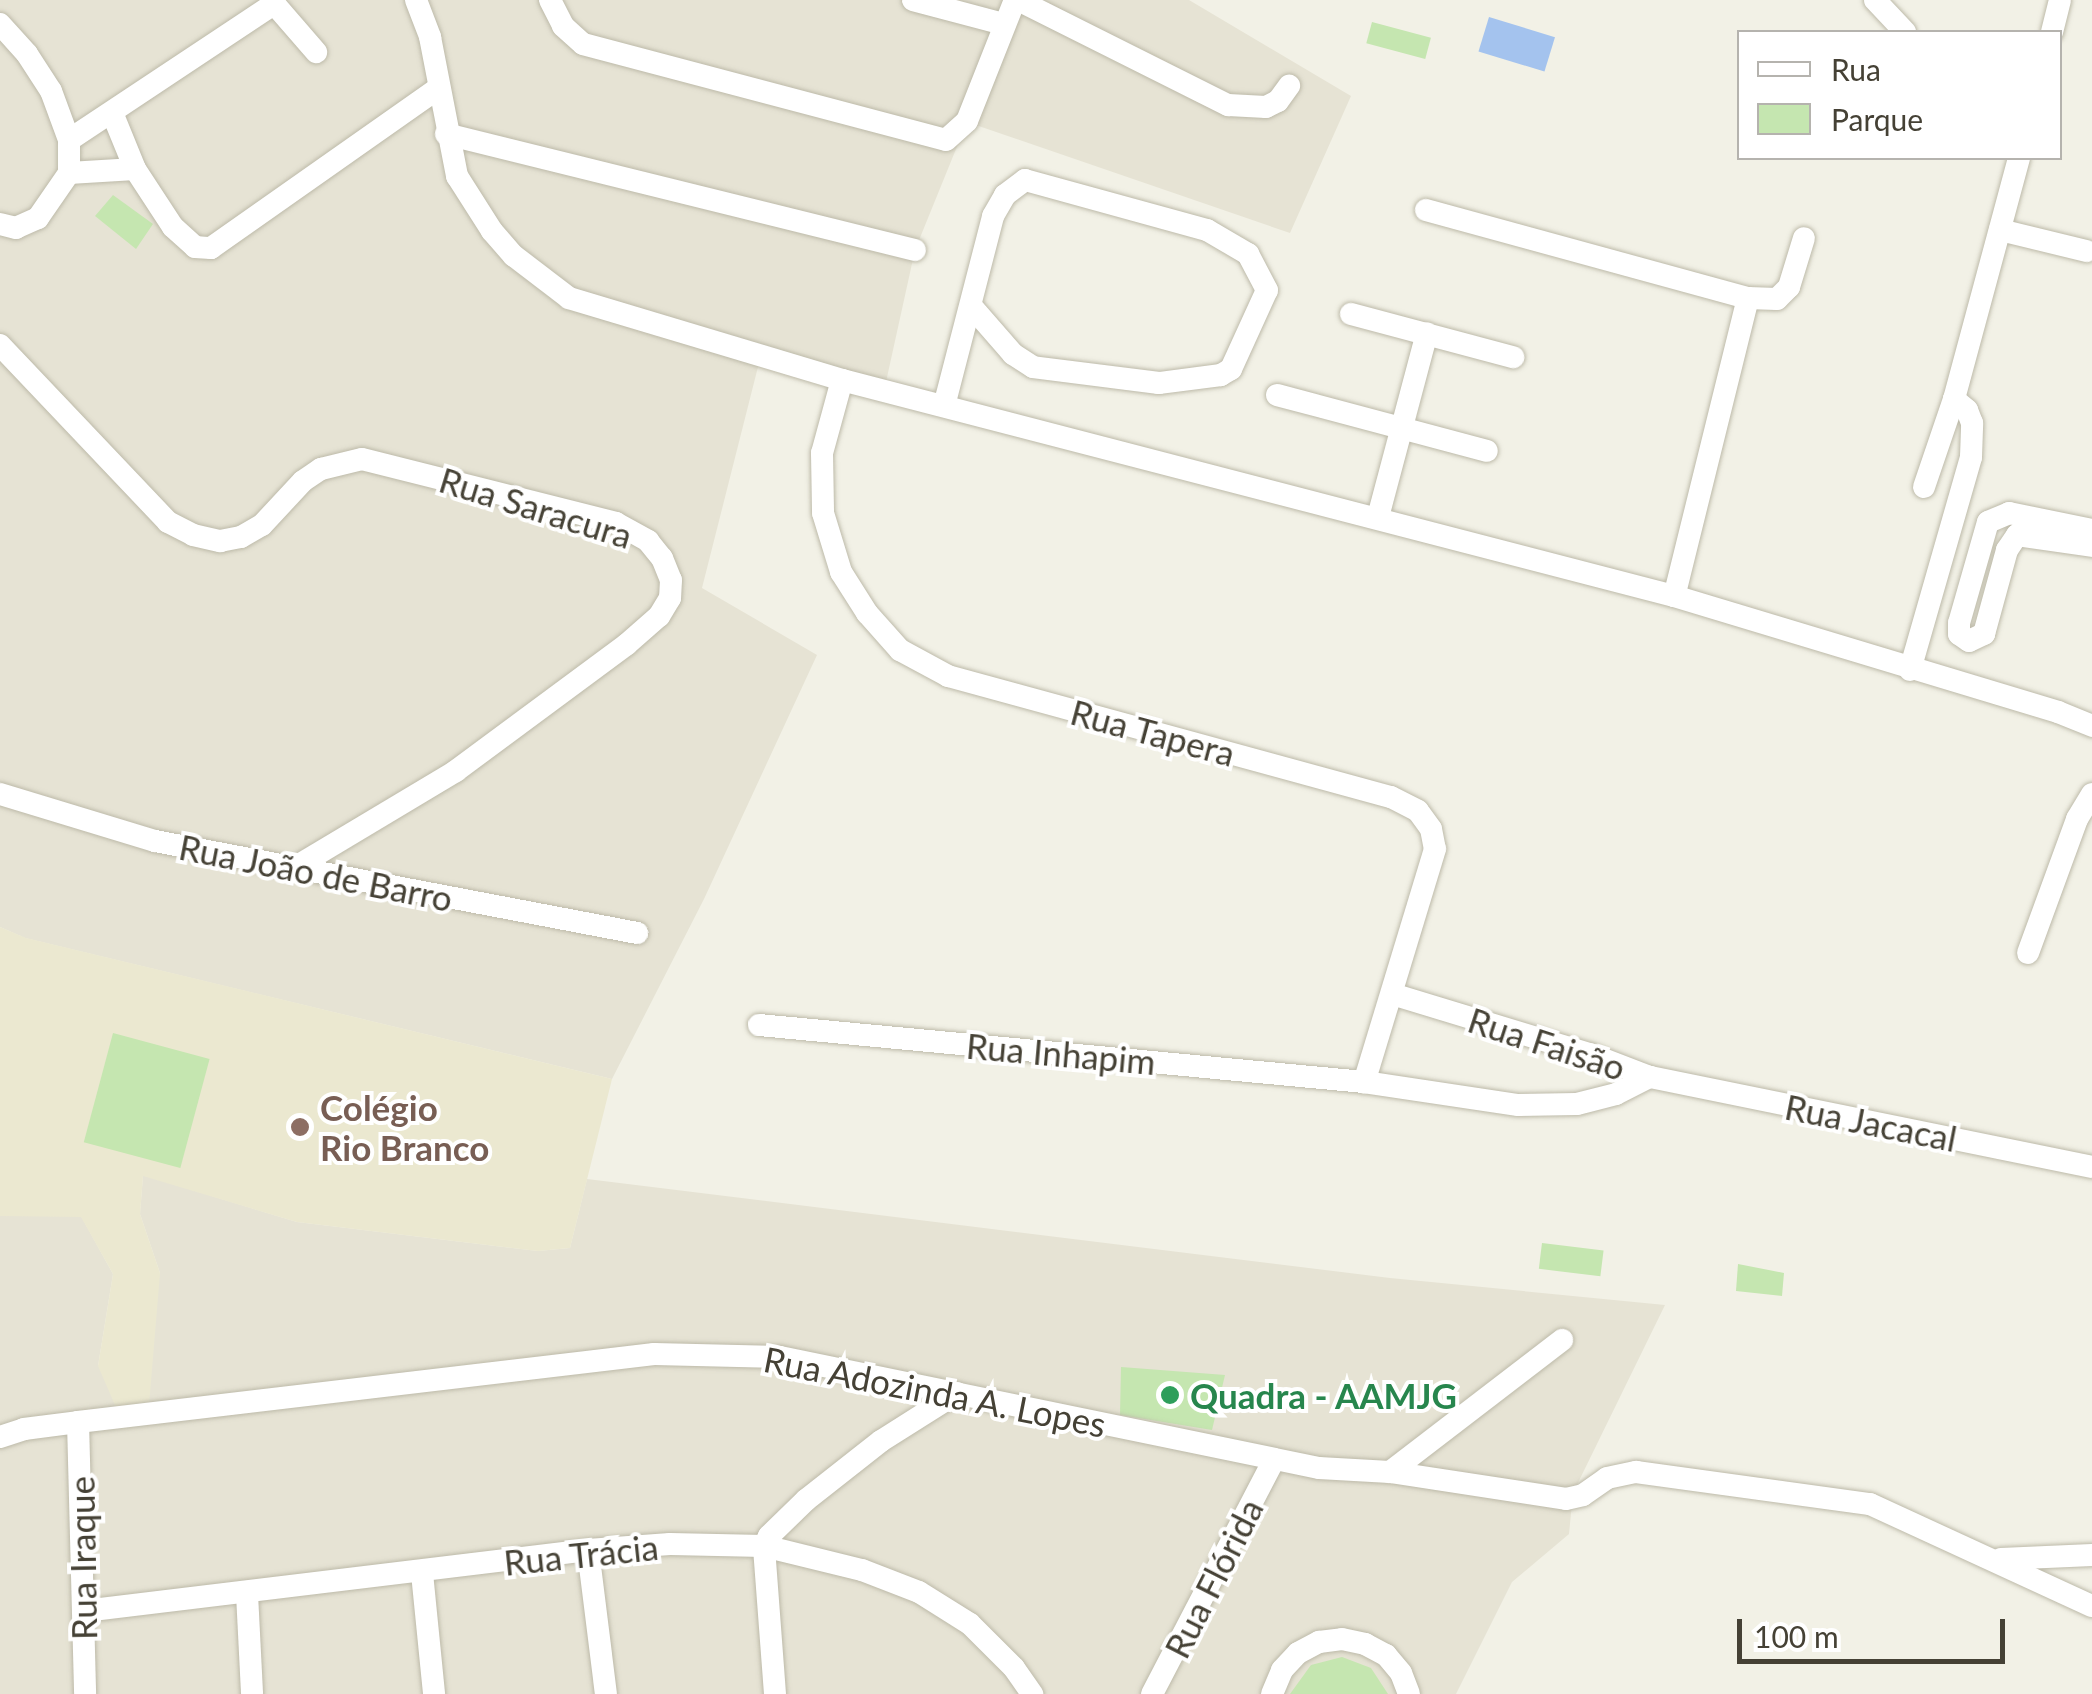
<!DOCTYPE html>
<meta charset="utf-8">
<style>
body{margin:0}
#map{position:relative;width:2092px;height:1694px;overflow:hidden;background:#f2f1e6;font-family:Lato,sans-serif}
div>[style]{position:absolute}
.residential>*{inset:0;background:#e6e3d4}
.education>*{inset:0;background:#ebe8d0}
.green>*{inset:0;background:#c5e6b0;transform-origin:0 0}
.water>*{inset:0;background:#a4c3ee;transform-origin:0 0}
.roads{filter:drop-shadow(0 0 2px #bdbaa9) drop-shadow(0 0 2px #bdbaa9)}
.minor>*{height:22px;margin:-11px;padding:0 11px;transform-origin:11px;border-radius:11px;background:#fff}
.dots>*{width:28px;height:28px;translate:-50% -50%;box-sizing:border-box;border:5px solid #fff;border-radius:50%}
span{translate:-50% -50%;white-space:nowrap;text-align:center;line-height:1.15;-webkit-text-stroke:8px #fff;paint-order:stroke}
.street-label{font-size:35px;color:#454135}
.education-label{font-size:35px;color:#785e54;font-weight:700}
.left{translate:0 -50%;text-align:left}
.leisure-label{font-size:35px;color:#27864d;font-weight:700}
.legend{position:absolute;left:1737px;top:30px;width:325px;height:130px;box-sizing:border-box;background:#fff;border:2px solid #b5b3ae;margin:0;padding:12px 18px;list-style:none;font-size:30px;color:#454135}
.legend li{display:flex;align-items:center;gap:20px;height:50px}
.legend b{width:50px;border:2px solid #b5b3ae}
.scale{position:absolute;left:1737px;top:1619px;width:268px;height:45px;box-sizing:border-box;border:5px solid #454135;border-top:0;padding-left:12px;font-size:30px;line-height:35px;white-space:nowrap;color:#454135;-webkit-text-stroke:8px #fff;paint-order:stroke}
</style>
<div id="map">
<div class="residential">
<div style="clip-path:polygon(0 0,1189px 0,1351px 96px,1290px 233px,967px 122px,915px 250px,884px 391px,761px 355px,702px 588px,817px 655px,704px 899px,612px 1079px,25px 938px,0 927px)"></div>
<div style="clip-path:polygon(143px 1175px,297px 1222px,538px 1251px,570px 1248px,587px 1179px,1390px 1278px,1665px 1305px,1573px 1493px,1569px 1534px,1512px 1582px,1456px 1694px,0 1694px,0 1216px,81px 1216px,113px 1274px,98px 1366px,160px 1273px,140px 1214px)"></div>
</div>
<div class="education">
<div style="clip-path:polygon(0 927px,26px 938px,612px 1079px,570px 1248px,538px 1251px,297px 1222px,143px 1176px,140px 1214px,160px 1273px,149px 1405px,118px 1412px,98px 1366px,113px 1274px,81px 1217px,0 1216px)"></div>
</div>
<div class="green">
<div style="left:1372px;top:22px;width:61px;height:22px;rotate:15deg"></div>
<div style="clip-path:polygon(113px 195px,153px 224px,136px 249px,95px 216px)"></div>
<div style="left:113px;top:1033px;width:100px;height:113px;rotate:15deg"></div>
<div style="left:1542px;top:1243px;width:62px;height:26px;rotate:7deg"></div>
<div style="clip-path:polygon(1738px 1264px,1784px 1273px,1782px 1296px,1736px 1291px)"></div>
<div style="clip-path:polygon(1121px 1367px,1225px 1375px,1212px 1430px,1120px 1415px)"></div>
<div style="clip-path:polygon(1342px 1657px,1371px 1668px,1388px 1694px,1290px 1694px,1311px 1665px)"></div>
</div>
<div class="water">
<div style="left:1489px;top:17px;width:69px;height:36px;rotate:17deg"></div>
</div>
<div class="roads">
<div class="minor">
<div style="left:271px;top:0;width:69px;rotate:49.1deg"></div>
<div style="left:416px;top:0;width:40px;rotate:69deg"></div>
<div style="left:430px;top:37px;width:142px;rotate:79deg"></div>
<div style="left:457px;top:176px;width:65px;rotate:57.5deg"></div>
<div style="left:492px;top:231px;width:33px;rotate:49deg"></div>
<div style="left:514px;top:256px;width:69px;rotate:37.4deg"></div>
<div style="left:569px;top:298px;width:285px;rotate:16.7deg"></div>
<div style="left:842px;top:380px;width:860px;rotate:14.55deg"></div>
<div style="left:1674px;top:596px;width:401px;rotate:16.8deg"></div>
<div style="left:2058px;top:712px;width:37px;rotate:22deg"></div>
<div style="left:550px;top:0;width:29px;rotate:63deg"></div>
<div style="left:563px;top:26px;width:27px;rotate:42deg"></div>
<div style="left:583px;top:44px;width:375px;rotate:14.8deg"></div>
<div style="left:946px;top:140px;width:28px;rotate:-42deg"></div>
<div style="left:967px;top:121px;width:130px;rotate:-68.4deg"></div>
<div style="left:913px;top:0;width:94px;rotate:14.8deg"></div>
<div style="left:1018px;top:0;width:235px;rotate:26.6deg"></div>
<div style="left:1228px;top:105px;width:38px;rotate:3deg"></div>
<div style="left:1266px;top:107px;width:13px;rotate:-27deg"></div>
<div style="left:1278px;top:101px;width:19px;rotate:-54deg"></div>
<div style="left:1875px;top:0;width:44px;rotate:46.8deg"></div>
<div style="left:0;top:24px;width:40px;rotate:48deg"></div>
<div style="left:27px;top:54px;width:44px;rotate:57deg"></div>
<div style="left:51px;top:91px;width:52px;rotate:69.8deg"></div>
<div style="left:69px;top:140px;width:33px;rotate:90deg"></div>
<div style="left:69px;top:173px;width:55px;rotate:124.6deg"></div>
<div style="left:38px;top:218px;width:24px;rotate:156deg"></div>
<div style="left:16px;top:228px;width:16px;rotate:-166deg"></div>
<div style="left:2052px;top:32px;width:33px;rotate:-76deg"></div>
<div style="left:113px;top:115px;width:58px;rotate:67.8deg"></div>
<div style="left:135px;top:169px;width:69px;rotate:56.8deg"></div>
<div style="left:173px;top:227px;width:30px;rotate:42deg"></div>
<div style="left:195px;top:247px;width:16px;rotate:4deg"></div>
<div style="left:211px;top:248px;width:279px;rotate:-35.1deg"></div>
<div style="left:446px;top:134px;width:483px;rotate:13.9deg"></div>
<div style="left:69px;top:140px;width:247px;rotate:-33.6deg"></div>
<div style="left:69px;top:173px;width:66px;rotate:-3.5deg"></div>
<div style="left:1426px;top:210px;width:334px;rotate:15.3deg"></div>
<div style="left:1748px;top:298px;width:307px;rotate:103.9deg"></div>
<div style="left:2000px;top:230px;width:89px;rotate:13.7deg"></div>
<div style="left:1748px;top:298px;width:29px;rotate:2deg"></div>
<div style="left:1777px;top:299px;width:17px;rotate:-45deg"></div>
<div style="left:1789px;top:287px;width:51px;rotate:-73deg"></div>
<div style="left:1351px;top:314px;width:168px;rotate:14.9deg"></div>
<div style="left:0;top:345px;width:244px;rotate:46.5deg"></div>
<div style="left:168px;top:522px;width:28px;rotate:27deg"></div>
<div style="left:193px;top:535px;width:28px;rotate:13deg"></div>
<div style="left:220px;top:541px;width:21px;rotate:-11deg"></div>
<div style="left:241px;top:537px;width:24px;rotate:-30deg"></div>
<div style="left:262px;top:525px;width:60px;rotate:-47deg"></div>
<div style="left:303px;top:481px;width:22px;rotate:-34deg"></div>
<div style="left:321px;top:469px;width:42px;rotate:-13.7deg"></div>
<div style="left:362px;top:459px;width:262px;rotate:14.1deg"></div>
<div style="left:616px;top:523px;width:37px;rotate:29deg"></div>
<div style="left:648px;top:541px;width:22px;rotate:51deg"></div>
<div style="left:662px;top:558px;width:24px;rotate:68deg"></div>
<div style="left:671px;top:580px;width:18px;rotate:93deg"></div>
<div style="left:670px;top:598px;width:21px;rotate:121deg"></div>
<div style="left:659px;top:616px;width:44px;rotate:138.7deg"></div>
<div style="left:626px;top:645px;width:212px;rotate:143.5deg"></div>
<div style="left:456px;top:771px;width:191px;rotate:149.1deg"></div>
<div style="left:842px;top:380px;width:76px;rotate:105.3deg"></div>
<div style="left:822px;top:453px;width:60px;rotate:89deg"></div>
<div style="left:823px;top:513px;width:62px;rotate:73deg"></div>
<div style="left:841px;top:572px;width:49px;rotate:57.6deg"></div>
<div style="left:867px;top:613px;width:50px;rotate:48.3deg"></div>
<div style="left:900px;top:650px;width:55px;rotate:28.4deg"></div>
<div style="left:948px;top:676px;width:459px;rotate:15.3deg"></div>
<div style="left:1391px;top:797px;width:30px;rotate:27deg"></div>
<div style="left:1418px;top:811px;width:22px;rotate:54deg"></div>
<div style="left:1431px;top:829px;width:20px;rotate:79deg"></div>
<div style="left:1435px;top:849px;width:244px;rotate:106.9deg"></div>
<div style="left:1277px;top:395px;width:217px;rotate:14.9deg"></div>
<div style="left:944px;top:406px;width:196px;rotate:-75.5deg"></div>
<div style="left:993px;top:216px;width:24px;rotate:-60deg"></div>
<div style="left:1005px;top:195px;width:25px;rotate:-37deg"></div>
<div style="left:1025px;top:180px;width:189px;rotate:15.4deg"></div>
<div style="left:1207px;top:230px;width:48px;rotate:30.3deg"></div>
<div style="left:1248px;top:254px;width:41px;rotate:62.2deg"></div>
<div style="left:1267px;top:290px;width:87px;rotate:114.5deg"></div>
<div style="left:1231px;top:369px;width:12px;rotate:149deg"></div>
<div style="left:1221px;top:375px;width:63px;rotate:172.6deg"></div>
<div style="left:1159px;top:383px;width:127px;rotate:-172.8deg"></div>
<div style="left:1033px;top:367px;width:24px;rotate:-147deg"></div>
<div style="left:1013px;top:354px;width:62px;rotate:-131.1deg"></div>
<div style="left:1924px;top:487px;width:93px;rotate:-71.2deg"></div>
<div style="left:1954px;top:399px;width:250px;rotate:-74.9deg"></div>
<div style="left:1378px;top:517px;width:190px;rotate:-75.1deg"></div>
<div style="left:1969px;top:641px;width:12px;rotate:-145deg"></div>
<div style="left:1959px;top:634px;width:11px;rotate:-90deg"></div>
<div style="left:1959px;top:623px;width:105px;rotate:-74deg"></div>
<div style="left:1988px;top:522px;width:23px;rotate:-23deg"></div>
<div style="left:2009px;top:513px;width:85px;rotate:11.6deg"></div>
<div style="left:1969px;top:641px;width:17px;rotate:-25deg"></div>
<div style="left:1984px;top:634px;width:87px;rotate:-74.7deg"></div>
<div style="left:2007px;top:550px;width:18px;rotate:-56deg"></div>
<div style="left:2017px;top:535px;width:76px;rotate:8.3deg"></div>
<div style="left:1910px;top:670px;width:222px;rotate:-74deg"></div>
<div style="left:1971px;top:457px;width:34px;rotate:-88deg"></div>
<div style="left:1972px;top:423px;width:14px;rotate:-111deg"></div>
<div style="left:1967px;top:410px;width:17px;rotate:-140deg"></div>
<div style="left:0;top:794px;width:162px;rotate:16.9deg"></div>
<div style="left:155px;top:841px;width:491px;rotate:10.8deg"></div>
<div style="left:2028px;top:953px;width:143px;rotate:-69.9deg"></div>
<div style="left:2077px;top:819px;width:29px;rotate:-59deg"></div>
<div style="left:1392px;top:994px;width:207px;rotate:16.9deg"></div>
<div style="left:1590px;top:1054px;width:64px;rotate:21deg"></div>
<div style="left:1650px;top:1077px;width:451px;rotate:11.5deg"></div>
<div style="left:759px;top:1025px;width:608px;rotate:5.38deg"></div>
<div style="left:1364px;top:1082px;width:156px;rotate:8.5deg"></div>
<div style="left:1518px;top:1105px;width:59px;rotate:-1deg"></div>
<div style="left:1577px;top:1104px;width:40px;rotate:-14.4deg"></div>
<div style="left:1616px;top:1094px;width:38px;rotate:-27deg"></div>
<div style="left:78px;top:1422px;width:272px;rotate:88.5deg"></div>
<div style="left:0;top:1437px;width:25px;rotate:-18deg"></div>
<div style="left:24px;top:1429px;width:54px;rotate:-7.4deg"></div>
<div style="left:78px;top:1422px;width:580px;rotate:-6.73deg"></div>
<div style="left:654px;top:1354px;width:126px;rotate:1.4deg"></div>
<div style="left:780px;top:1357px;width:550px;rotate:11.64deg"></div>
<div style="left:1319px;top:1468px;width:71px;rotate:3.2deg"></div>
<div style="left:1390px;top:1472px;width:178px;rotate:8.7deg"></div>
<div style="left:1566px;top:1499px;width:17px;rotate:-13deg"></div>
<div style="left:1583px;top:1495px;width:29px;rotate:-35deg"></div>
<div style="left:1607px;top:1478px;width:30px;rotate:-12deg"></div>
<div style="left:1636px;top:1472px;width:236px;rotate:7.8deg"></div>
<div style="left:1870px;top:1504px;width:244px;rotate:24.7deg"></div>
<div style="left:1390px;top:1472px;width:217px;rotate:-37.5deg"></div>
<div style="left:588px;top:1550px;width:145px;rotate:82.9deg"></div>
<div style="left:2001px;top:1559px;width:91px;rotate:-2.5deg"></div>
<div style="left:422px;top:1573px;width:122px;rotate:84.3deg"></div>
<div style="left:247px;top:1594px;width:100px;rotate:87.1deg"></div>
<div style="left:84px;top:1611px;width:508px;rotate:-6.9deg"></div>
<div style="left:588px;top:1550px;width:82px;rotate:-4.2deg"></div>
<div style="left:670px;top:1544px;width:94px;rotate:1.2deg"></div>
<div style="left:764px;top:1546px;width:101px;rotate:13.8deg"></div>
<div style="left:862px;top:1570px;width:61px;rotate:21.1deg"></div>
<div style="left:919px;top:1592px;width:60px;rotate:32.1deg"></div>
<div style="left:970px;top:1624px;width:62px;rotate:45deg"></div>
<div style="left:1014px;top:1668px;width:32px;rotate:55deg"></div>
<div style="left:775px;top:1694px;width:148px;rotate:-94.3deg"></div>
<div style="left:764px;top:1546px;width:11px;rotate:-63deg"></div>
<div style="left:769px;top:1536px;width:52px;rotate:-44.2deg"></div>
<div style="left:806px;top:1500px;width:95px;rotate:-38.2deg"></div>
<div style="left:881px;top:1441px;width:90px;rotate:-32.3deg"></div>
<div style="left:1152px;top:1694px;width:262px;rotate:-62.5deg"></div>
<div style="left:1272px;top:1694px;width:26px;rotate:-67deg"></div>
<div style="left:1282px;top:1670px;width:23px;rotate:-47deg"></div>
<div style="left:1298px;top:1653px;width:24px;rotate:-28deg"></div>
<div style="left:1319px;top:1642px;width:23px;rotate:-7deg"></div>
<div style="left:1342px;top:1639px;width:24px;rotate:12deg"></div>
<div style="left:1365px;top:1644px;width:24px;rotate:28deg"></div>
<div style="left:1386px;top:1655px;width:23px;rotate:50deg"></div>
<div style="left:1401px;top:1673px;width:22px;rotate:69deg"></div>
</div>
</div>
<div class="dots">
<div style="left:300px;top:1127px;background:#8d6e63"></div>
<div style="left:1170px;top:1395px;background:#2e9e5b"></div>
</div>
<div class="street-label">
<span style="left:536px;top:507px;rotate:17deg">Rua Saracura</span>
<span style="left:1153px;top:732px;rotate:15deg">Rua Tapera</span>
<span style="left:316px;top:872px;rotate:11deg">Rua João de Barro</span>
<span style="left:1547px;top:1043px;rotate:18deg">Rua Faisão</span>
<span style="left:1061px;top:1053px;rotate:5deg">Rua Inhapim</span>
<span style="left:1871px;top:1122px;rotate:11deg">Rua Jacacal</span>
<span style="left:935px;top:1391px;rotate:11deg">Rua Adozinda A. Lopes</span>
<span style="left:581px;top:1554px;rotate:-6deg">Rua Trácia</span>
<span style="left:82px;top:1558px;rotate:-91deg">Rua Iraque</span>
<span style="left:1213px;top:1578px;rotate:-63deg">Rua Flórida</span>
</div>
<div class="education-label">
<span class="left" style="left:320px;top:1127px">Colégio<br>Rio Branco</span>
</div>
<div class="leisure-label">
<span class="left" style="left:1190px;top:1395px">Quadra - AAMJG</span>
</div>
<ul class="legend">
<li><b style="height:12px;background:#fff"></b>Rua</li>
<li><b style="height:28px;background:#c5e6b0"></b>Parque</li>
</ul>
<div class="scale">100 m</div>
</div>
